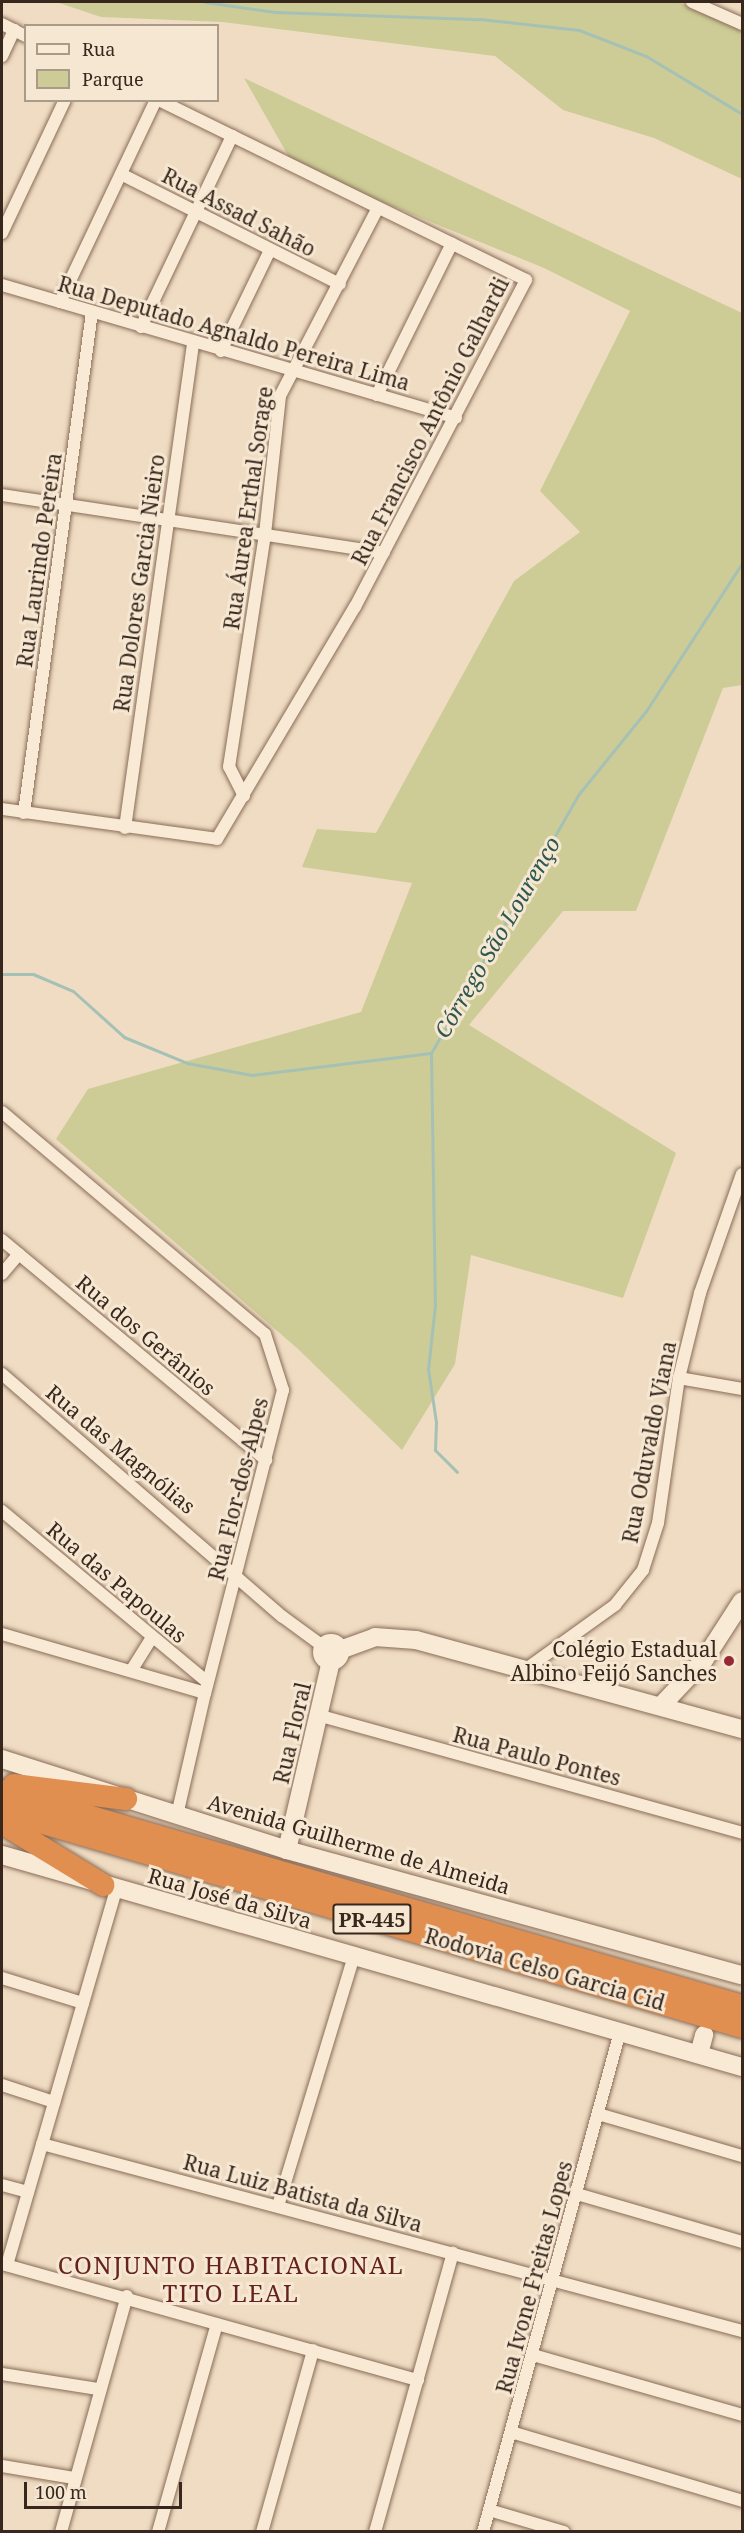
<!DOCTYPE html>
<meta charset="utf-8">
<style>
body{margin:0}
#map{position:relative;width:744px;height:2533px;overflow:hidden;background:#efdcc2;font-family:"Noto Serif",serif}
div>[style]{position:absolute}
.green>*{inset:0;background:#cdcc96}
.stream>*{height:3px;margin:-1.5px;padding:0 1.5px;transform-origin:1.5px;border-radius:1.5px;background:#a5c1b5}
.roads{filter:drop-shadow(0 0 2px #896c59) drop-shadow(0 0 2px #896c59)}
.street>*{height:12px;margin:-6px;padding:0 6px;transform-origin:6px;border-radius:6px;background:#f9ead6}
.secondary>*{height:18px;margin:-9px;padding:0 9px;transform-origin:9px;border-radius:9px;background:#f9ead6}
.secondary>.ring{margin:-9px;padding:0;box-sizing:content-box;background:none;border:18px solid #f9ead6;border-radius:50%}
.highway>*{height:22px;margin:-11px;padding:0 11px;transform-origin:11px;border-radius:11px;background:#e08f51}
.dots>*{width:16px;height:16px;translate:-50% -50%;box-sizing:border-box;border:3px solid #f6e7d2;border-radius:50%}
span{translate:-50% -50%;white-space:nowrap;text-align:center;line-height:1.15;-webkit-text-stroke:6px #f6e7d2;paint-order:stroke}
.shield-label span{padding:2px 4px;background:#f6e7d2;border:2px solid;border-radius:4px;-webkit-text-stroke-width:0}
.shield-label{font-size:20px;color:#38271d;font-weight:700}
.street-label{font-size:21px;color:#38271d}
.poi-label{font-size:21px;color:#38271d}
.right{translate:-100% -50%;text-align:right}
.water-label{font-size:22px;color:#2c5850;font-style:italic}
.quarter-label{font-size:24px;color:#66221c;letter-spacing:1.5px}
.frame{position:absolute;inset:0;border:3px solid #38271d;pointer-events:none}
.legend{position:absolute;left:24px;top:24px;width:195px;height:78px;box-sizing:border-box;background:#f6e7d2;border:2px solid #aa9a8a;margin:0;padding:8px 10px;list-style:none;font-size:18px;color:#38271d}
.legend li{display:flex;align-items:center;gap:12px;height:30px}
.legend b{width:30px;border:2px solid #aa9a8a}
.scale{position:absolute;left:24px;top:2482px;width:158px;height:27px;box-sizing:border-box;border:3px solid #38271d;border-top:0;padding-left:8px;font-size:18px;line-height:21px;white-space:nowrap;color:#38271d;-webkit-text-stroke:4px #f6e7d2;paint-order:stroke}
</style>
<div id="map">
<div class="green">
<div style="clip-path:polygon(56px 2px,679px 2px,742px 31px,742px 179px,654px 138px,563px 110px,495px 56px,223px 22px,101px 17px)"></div>
<div style="clip-path:polygon(244px 78px,742px 313px,742px 685px,723px 688px,636px 911px,563px 911px,469px 1025px,676px 1153px,623px 1298px,471px 1255px,455px 1364px,402px 1450px,298px 1349px,56px 1139px,88px 1089px,361px 1012px,412px 883px,302px 867px,317px 829px,376px 833px,514px 581px,580px 532px,540px 491px,630px 311px,544px 268px,294px 166px)"></div>
</div>
<div class="stream">
<div style="left:205px;top:2px;width:71px;rotate:8.1deg"></div>
<div style="left:275px;top:12px;width:205px;rotate:2deg"></div>
<div style="left:480px;top:19px;width:100px;rotate:6.3deg"></div>
<div style="left:579px;top:30px;width:72px;rotate:21.2deg"></div>
<div style="left:646px;top:56px;width:112px;rotate:31.1deg"></div>
<div style="left:2px;top:974px;width:31px"></div>
<div style="left:33px;top:974px;width:43px;rotate:23deg"></div>
<div style="left:73px;top:991px;width:69px;rotate:42deg"></div>
<div style="left:124px;top:1037px;width:68px;rotate:22.4deg"></div>
<div style="left:187px;top:1063px;width:66px;rotate:10.5deg"></div>
<div style="left:252px;top:1075px;width:180px;rotate:-7deg"></div>
<div style="left:431px;top:1053px;width:297px;rotate:-60.3deg"></div>
<div style="left:578px;top:795px;width:108px;rotate:-51deg"></div>
<div style="left:646px;top:711px;width:176px;rotate:-57deg"></div>
<div style="left:431px;top:1053px;width:252px;rotate:89.1deg"></div>
<div style="left:435px;top:1305px;width:64px;rotate:96.2deg"></div>
<div style="left:428px;top:1369px;width:54px;rotate:81.4deg"></div>
<div style="left:436px;top:1422px;width:28px;rotate:92deg"></div>
<div style="left:435px;top:1450px;width:31px;rotate:45deg"></div>
</div>
<div class="roads">
<div class="street">
<div style="left:692px;top:2px;width:55px;rotate:23.7deg"></div>
<div style="left:2px;top:24px;width:27px;rotate:27deg"></div>
<div style="left:2px;top:56px;width:29px;rotate:-65deg"></div>
<div style="left:121px;top:174px;width:245px;rotate:26.7deg"></div>
<div style="left:2px;top:233px;width:147px;rotate:-64.7deg"></div>
<div style="left:2px;top:285px;width:473px;rotate:16.3deg"></div>
<div style="left:60px;top:302px;width:224px;rotate:-64.6deg"></div>
<div style="left:141px;top:327px;width:212px;rotate:-64.5deg"></div>
<div style="left:221px;top:351px;width:112px;rotate:-64.1deg"></div>
<div style="left:377px;top:395px;width:169px;rotate:-63.7deg"></div>
<div style="left:2px;top:495px;width:386px;rotate:8.6deg"></div>
<div style="left:244px;top:796px;width:33px;rotate:-117deg"></div>
<div style="left:229px;top:767px;width:236px;rotate:-81.2deg"></div>
<div style="left:265px;top:534px;width:139px;rotate:-83.8deg"></div>
<div style="left:280px;top:396px;width:212px;rotate:-62.5deg"></div>
<div style="left:2px;top:809px;width:217px;rotate:7.9deg"></div>
<div style="left:217px;top:839px;width:270px;rotate:-59.3deg"></div>
<div style="left:355px;top:607px;width:369px;rotate:-62.4deg"></div>
<div style="left:526px;top:280px;width:410px;rotate:-153.9deg"></div>
<div style="left:24px;top:813px;width:506px;rotate:-82.27deg"></div>
<div style="left:125px;top:828px;width:490px;rotate:-82deg"></div>
<div style="left:2px;top:1112px;width:344px;rotate:40.2deg"></div>
<div style="left:265px;top:1334px;width:59px;rotate:72.2deg"></div>
<div style="left:283px;top:1390px;width:313px;rotate:104.4deg"></div>
<div style="left:205px;top:1693px;width:125px;rotate:102.9deg"></div>
<div style="left:2px;top:1240px;width:344px;rotate:39.8deg"></div>
<div style="left:2px;top:1274px;width:26px;rotate:-50deg"></div>
<div style="left:2px;top:1374px;width:371px;rotate:40.9deg"></div>
<div style="left:283px;top:1617px;width:51px;rotate:36.2deg"></div>
<div style="left:679px;top:1378px;width:64px;rotate:9.9deg"></div>
<div style="left:2px;top:1511px;width:267px;rotate:39.8deg"></div>
<div style="left:2px;top:1634px;width:211px;rotate:16.2deg"></div>
<div style="left:526px;top:1669px;width:110px;rotate:-35.7deg"></div>
<div style="left:615px;top:1605px;width:45px;rotate:-51.3deg"></div>
<div style="left:643px;top:1570px;width:49px;rotate:-72.3deg"></div>
<div style="left:658px;top:1523px;width:147px;rotate:-81.8deg"></div>
<div style="left:679px;top:1378px;width:88px;rotate:-76.1deg"></div>
<div style="left:700px;top:1293px;width:126px;rotate:-70.6deg"></div>
<div style="left:131px;top:1671px;width:39px;rotate:-58deg"></div>
<div style="left:321px;top:1716px;width:437px;rotate:15.5deg"></div>
<div style="left:2px;top:1978px;width:85px;rotate:17.2deg"></div>
<div style="left:2px;top:2085px;width:55px;rotate:18.1deg"></div>
<div style="left:598px;top:2114px;width:150px;rotate:16.3deg"></div>
<div style="left:42px;top:2144px;width:725px;rotate:14.96deg"></div>
<div style="left:2px;top:2185px;width:27px;rotate:15deg"></div>
<div style="left:577px;top:2194px;width:172px;rotate:16.2deg"></div>
<div style="left:278px;top:2206px;width:261px;rotate:-73.1deg"></div>
<div style="left:2px;top:2264px;width:432px;rotate:15.6deg"></div>
<div style="left:7px;top:2265px;width:391px;rotate:-73.8deg"></div>
<div style="left:533px;top:2355px;width:217px;rotate:16deg"></div>
<div style="left:2px;top:2374px;width:97px;rotate:8.9deg"></div>
<div style="left:511px;top:2432px;width:241px;rotate:16.6deg"></div>
<div style="left:2px;top:2466px;width:73px;rotate:9.5deg"></div>
<div style="left:489px;top:2510px;width:78px;rotate:16.3deg"></div>
<div style="left:61px;top:2532px;width:245px;rotate:-74.4deg"></div>
<div style="left:158px;top:2532px;width:216px;rotate:-74.2deg"></div>
<div style="left:262px;top:2532px;width:189px;rotate:-74.3deg"></div>
<div style="left:375px;top:2532px;width:290px;rotate:-74.4deg"></div>
<div style="left:483px;top:2532px;width:518px;rotate:-74.68deg"></div>
</div>
<div class="secondary">
<div class="ring" style="left:322px;top:1643px;width:0;height:0"></div>
<div style="left:340px;top:1650px;width:37px;rotate:-20deg"></div>
<div style="left:375px;top:1637px;width:41px;rotate:4.2deg"></div>
<div style="left:416px;top:1640px;width:338px;rotate:15.3deg"></div>
<div style="left:661px;top:1706px;width:63px;rotate:-46.9deg"></div>
<div style="left:704px;top:1660px;width:70px;rotate:-57.2deg"></div>
<div style="left:2px;top:1759px;width:299px;rotate:17.7deg"></div>
<div style="left:287px;top:1850px;width:472px;rotate:15.4deg"></div>
<div style="left:287px;top:1850px;width:194px;rotate:-76.9deg"></div>
<div style="left:2px;top:1855px;width:770px;rotate:15.99deg"></div>
<div style="left:699px;top:2054px;width:20px;rotate:-75deg"></div>
</div>
<div class="highway">
<div style="left:14px;top:1785px;width:113px;rotate:7.1deg"></div>
<div style="left:2px;top:1791px;width:771px;rotate:16.2deg"></div>
<div style="left:2px;top:1811px;width:771px;rotate:16.27deg"></div>
<div style="left:2px;top:1823px;width:119px;rotate:31.5deg"></div>
</div>
</div>
<div class="dots">
<div style="left:729px;top:1661px;background:#992837"></div>
</div>
<div class="shield-label">
<span style="left:372px;top:1919px">PR-445</span>
</div>
<div class="street-label">
<span style="left:239px;top:212px;rotate:27deg">Rua Assad Sahão</span>
<span style="left:234px;top:333px;rotate:16deg">Rua Deputado Agnaldo Pereira Lima</span>
<span style="left:430px;top:421px;rotate:-63deg">Rua Francisco Antônio Galhardi</span>
<span style="left:248px;top:508px;rotate:-82deg">Rua Áurea Erthal Sorage</span>
<span style="left:39px;top:560px;rotate:-82deg">Rua Laurindo Pereira</span>
<span style="left:139px;top:583px;rotate:-82deg">Rua Dolores Garcia Nieiro</span>
<span style="left:146px;top:1335px;rotate:40deg">Rua dos Gerânios</span>
<span style="left:649px;top:1442px;rotate:-79deg">Rua Oduvaldo Viana</span>
<span style="left:121px;top:1449px;rotate:40deg">Rua das Magnólias</span>
<span style="left:238px;top:1489px;rotate:-76deg">Rua Flor-dos-Alpes</span>
<span style="left:117px;top:1582px;rotate:40deg">Rua das Papoulas</span>
<span style="left:292px;top:1733px;rotate:-77deg">Rua Floral</span>
<span style="left:537px;top:1756px;rotate:15deg">Rua Paulo Pontes</span>
<span style="left:359px;top:1844px;rotate:16deg">Avenida Guilherme de Almeida</span>
<span style="left:230px;top:1898px;rotate:16deg">Rua José da Silva</span>
<span style="left:545px;top:1969px;rotate:16deg">Rodovia Celso Garcia Cid</span>
<span style="left:303px;top:2193px;rotate:15deg">Rua Luiz Batista da Silva</span>
<span style="left:534px;top:2277px;rotate:-75deg">Rua Ivone Freitas Lopes</span>
</div>
<div class="poi-label">
<span class="right" style="left:717px;top:1661px">Colégio Estadual<br>Albino Feijó Sanches</span>
</div>
<div class="water-label">
<span style="left:497px;top:937px;rotate:-60deg">Córrego São Lourenço</span>
</div>
<div class="quarter-label">
<span style="left:231px;top:2279px">CONJUNTO HABITACIONAL<br>TITO LEAL</span>
</div>
<div class="frame"></div>
<ul class="legend">
<li><b style="height:8px;background:#f9ead6"></b>Rua</li>
<li><b style="height:16px;background:#cdcc96"></b>Parque</li>
</ul>
<div class="scale">100 m</div>
</div>
